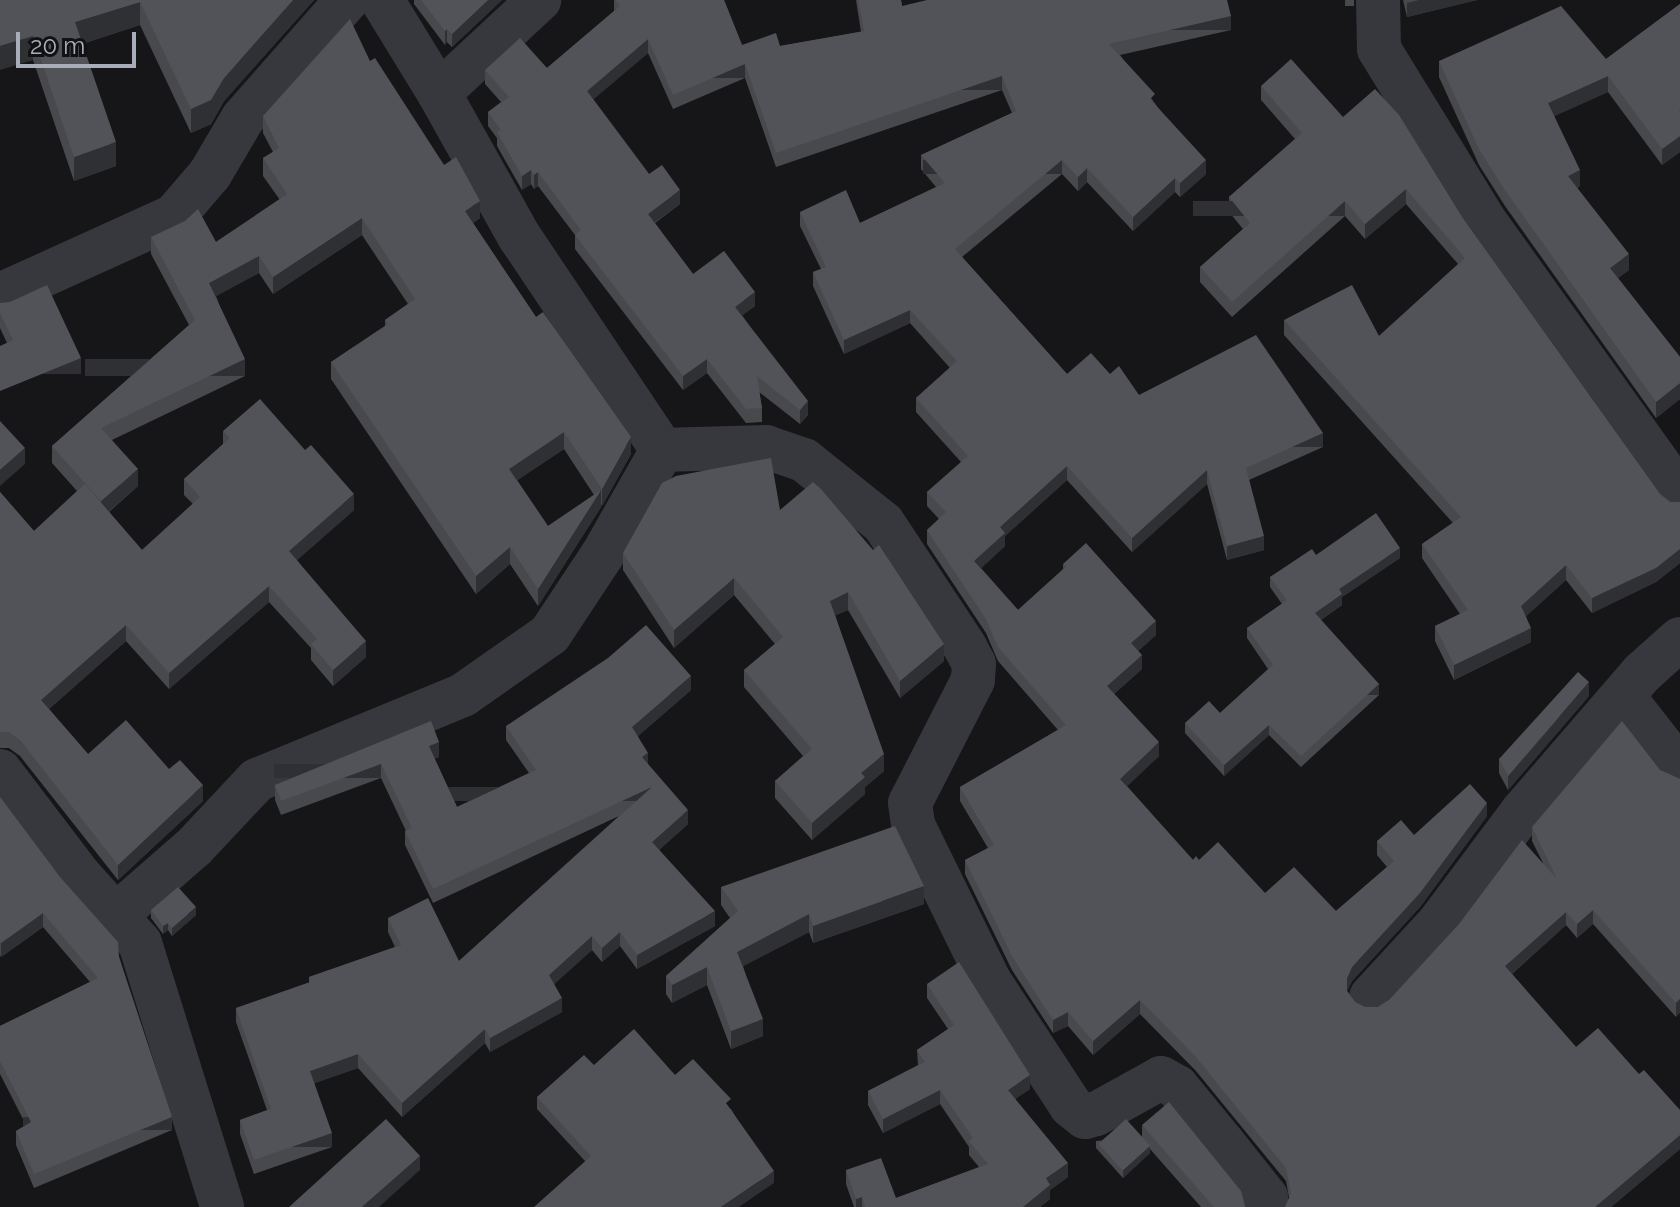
<!DOCTYPE html>
<style>
body{margin:0}
#map{position:relative;width:1680px;height:1207px;overflow:hidden;background:#161618;font-family:Raleway,sans-serif}
div>[style]{position:absolute}
.minor>*{height:44px;margin:-22px;padding:0 22px;transform-origin:22px;border-radius:22px;background:#37383d}
.wall>*{inset:0;background:#47494d;transform-origin:0 0}
.shaded-wall>*{inset:0;background:#2f3033;transform-origin:0 0}
.building>*{inset:0;background:#525359;transform-origin:0 0}
span{translate:-50% -50%;white-space:nowrap;text-align:center;line-height:1.15;-webkit-text-stroke:7px #111113;paint-order:stroke}
.scale{position:absolute;left:16px;top:32px;width:120px;height:36px;box-sizing:border-box;border:4px solid #a8adb8;border-top:0;padding-left:10px;font-size:24px;line-height:28px;white-space:nowrap;color:#a8adb8;-webkit-text-stroke:6px #111113;paint-order:stroke}
</style>
<div id="map">
<div class="minor">
<div style="left:382px;top:0;width:109px;rotate:58.5deg"></div>
<div style="left:439px;top:93px;width:164px;rotate:60.8deg"></div>
<div style="left:519px;top:236px;width:257px;rotate:56.2deg"></div>
<div style="left:662px;top:450px;width:104px;rotate:-1.7deg"></div>
<div style="left:766px;top:447px;width:40px;rotate:18.9deg"></div>
<div style="left:804px;top:460px;width:101px;rotate:38.6deg"></div>
<div style="left:883px;top:523px;width:149px;rotate:56.5deg"></div>
<div style="left:965px;top:647px;width:19px;rotate:62deg"></div>
<div style="left:974px;top:664px;width:16px;rotate:94deg"></div>
<div style="left:973px;top:680px;width:138px;rotate:117.1deg"></div>
<div style="left:910px;top:803px;width:22px;rotate:82deg"></div>
<div style="left:913px;top:825px;width:175px;rotate:63.9deg"></div>
<div style="left:990px;top:982px;width:148px;rotate:56.8deg"></div>
<div style="left:1071px;top:1106px;width:18px;rotate:38deg"></div>
<div style="left:1085px;top:1117px;width:11px;rotate:-15deg"></div>
<div style="left:1096px;top:1114px;width:74px;rotate:-29deg"></div>
<div style="left:1161px;top:1078px;width:18px;rotate:29deg"></div>
<div style="left:1177px;top:1087px;width:72px;rotate:50.6deg"></div>
<div style="left:1223px;top:1143px;width:69px;rotate:51.5deg"></div>
<div style="left:1266px;top:1197px;width:10px;rotate:90deg"></div>
<div style="left:1378px;top:0;width:49px;rotate:88.8deg"></div>
<div style="left:1379px;top:49px;width:201px;rotate:58.4deg"></div>
<div style="left:1484px;top:220px;width:337px;rotate:54.4deg"></div>
<div style="left:439px;top:93px;width:137px;rotate:-42.9deg"></div>
<div style="left:0;top:295px;width:191px;rotate:-24.4deg"></div>
<div style="left:174px;top:216px;width:55px;rotate:-49.4deg"></div>
<div style="left:210px;top:174px;width:65px;rotate:-59.5deg"></div>
<div style="left:243px;top:118px;width:157px;rotate:-48.6deg"></div>
<div style="left:1623px;top:696px;width:93px;rotate:52deg"></div>
<div style="left:0;top:771px;width:132px;rotate:52.7deg"></div>
<div style="left:80px;top:876px;width:90px;rotate:48.2deg"></div>
<div style="left:140px;top:943px;width:276px;rotate:72.7deg"></div>
<div style="left:116px;top:915px;width:103px;rotate:-41.1deg"></div>
<div style="left:194px;top:847px;width:92px;rotate:-46.8deg"></div>
<div style="left:257px;top:780px;width:223px;rotate:-22.4deg"></div>
<div style="left:463px;top:695px;width:106px;rotate:-35deg"></div>
<div style="left:550px;top:634px;width:96px;rotate:-56.5deg"></div>
<div style="left:603px;top:554px;width:120px;rotate:-60.4deg"></div>
<div style="left:1371px;top:997px;width:100px;rotate:-47.4deg"></div>
<div style="left:1439px;top:923px;width:139px;rotate:-53.2deg"></div>
<div style="left:1522px;top:812px;width:184px;rotate:-49.2deg"></div>
<div style="left:1642px;top:673px;width:51px;rotate:-41.8deg"></div>
</div>
<div class="wall">
<div style="clip-path:polygon(0 0,314px 0,224px 101px,211px 124px,191px 133px,140px 25px,82px 44px,116px 166px,74px 181px,33px 60px)"></div>
<div style="clip-path:polygon(414px 0,502px 0,452px 47px,447px 42px,445px 45px,414px 4px)"></div>
<div style="clip-path:polygon(614px 0,724px 0,742px 45px,780px 46px,861px 32px,856px 0,901px 0,902px 6px,1231px 30px,1120px 55px,1206px 174px,1180px 197px,1175px 192px,1133px 231px,1087px 182px,1078px 191px,1062px 174px,962px 257px,1067px 374px,1110px 374px,1139px 395px,1323px 447px,1249px 480px,1264px 550px,1227px 560px,1207px 484px,1132px 552px,1067px 480px,1005px 536px,1005px 546px,981px 568px,1018px 610px,1063px 569px,1063px 564px,1156px 635px,1138px 651px,1142px 669px,1114px 694px,1159px 756px,1127px 786px,1193px 860px,1199px 860px,1265px 893px,1336px 911px,1387px 867px,1377px 855px,1377px 841px,1414px 835px,1487px 816px,1420px 907px,1352px 981px,1347px 991px,1355px 1002px,1365px 1007px,1378px 1007px,1389px 1000px,1543px 863px,1532px 841px,1532px 827px,1660px 770px,1680px 779px,1676px 1017px,1593px 924px,1577px 938px,1566px 925px,1512px 974px,1576px 1047px,1639px 1074px,1680px 1110px,1680px 1149px,1611px 1207px,1289px 1198px,1286px 1181px,1196px 1071px,1140px 1014px,1093px 1055px,1068px 1026px,1053px 1033px,1012px 970px,965px 874px,965px 860px,988px 848px,960px 801px,960px 787px,1058px 730px,998px 661px,986px 633px,927px 544px,927px 530px,939px 519px,927px 506px,927px 492px,961px 462px,916px 412px,916px 398px,950px 368px,910px 323px,844px 354px,813px 286px,813px 272px,821px 269px,800px 226px,800px 212px,860px 223px,936px 187px,921px 169px,921px 155px,1012px 113px,1002px 90px,776px 167px,745px 78px,673px 109px,648px 53px,593px 99px,649px 174px,680px 204px,655px 223px,693px 274px,755px 306px,742px 315px,808px 415px,800px 424px,759px 392px,762px 408px,762px 422px,746px 423px,707px 373px,683px 390px,575px 249px,575px 235px,538px 186px,534px 189px,531px 184px,522px 190px,497px 146px,497px 138px,488px 126px,488px 112px,501px 102px,485px 84px,485px 70px,547px 68px,614px 11px)"></div>
<div style="left:1345px;top:0;width:9px;height:6px"></div>
<div style="clip-path:polygon(1403px 0,1477px 0,1407px 17px)"></div>
<div style="clip-path:polygon(1680px 4px,1680px 152px,1662px 165px,1608px 92px,1554px 116px,1580px 186px,1577px 188px,1629px 270px,1618px 278px,1680px 357px,1680px 399px,1656px 418px,1505px 206px,1479px 165px,1439px 77px,1439px 61px,1606px 59px)"></div>
<div style="clip-path:polygon(evenodd,370px 61px,444px 165px,480px 218px,473px 223px,536px 317px,631px 454px,602px 506px,601px 504px,601px 507px,538px 606px,510px 564px,476px 594px,331px 379px,331px 362px,385px 326px,385px 320px,408px 304px,362px 235px,273px 294px,259px 273px,216px 296px,245px 376px,112px 440px,138px 486px,109px 512px,142px 550px,193px 504px,184px 495px,184px 479px,223px 444px,223px 431px,354px 510px,297px 560px,366px 657px,333px 686px,311px 660px,311px 648px,269px 602px,169px 689px,126px 641px,49px 709px,88px 754px,169px 769px,203px 801px,118px 880px,20px 756px,9px 748px,0 748px,0 492px,34px 531px,77px 491px,52px 463px,52px 446px,189px 325px,151px 254px,151px 237px,216px 242px,280px 200px,263px 176px,263px 158px,273px 152px,263px 133px,263px 116px,370px 61px,564px 449px,594px 495px,548px 526px,517px 480px,564px 449px)"></div>
<div style="clip-path:polygon(1261px 86px,1343px 117px,1464px 220px,1660px 494px,1670px 502px,1680px 502px,1680px 563px,1656px 582px,1592px 613px,1566px 580px,1526px 616px,1531px 642px,1454px 680px,1435px 641px,1435px 626px,1460px 614px,1422px 558px,1422px 544px,1453px 523px,1284px 335px,1284px 320px,1379px 336px,1458px 264px,1406px 204px,1365px 239px,1345px 216px,1232px 317px,1200px 282px,1200px 267px,1243px 229px,1229px 212px,1229px 197px,1295px 139px,1261px 100px)"></div>
<div style="clip-path:polygon(0 303px,81px 374px,7px 343px,0 328px)"></div>
<div style="clip-path:polygon(780px 510px,944px 661px,900px 698px,848px 610px,835px 615px,884px 771px,865px 787px,865px 794px,812px 840px,775px 798px,775px 781px,803px 756px,744px 687px,744px 670px,775px 644px,734px 595px,674px 648px,623px 570px,623px 553px)"></div>
<div style="clip-path:polygon(1316px 555px,1400px 558px,1342px 597px,1342px 605px,1321px 620px,1379px 695px,1301px 767px,1269px 735px,1224px 776px,1185px 733px,1185px 723px,1220px 713px,1268px 669px,1247px 638px,1247px 628px,1282px 604px,1270px 587px,1270px 577px)"></div>
<div style="clip-path:polygon(691px 690px,638px 736px,648px 765px,688px 824px,659px 850px,715px 926px,637px 969px,620px 946px,602px 962px,592px 950px,554px 984px,562px 1012px,490px 1052px,485px 1043px,402px 1117px,358px 1068px,314px 1083px,332px 1147px,254px 1174px,240px 1134px,240px 1120px,267px 1110px,236px 1022px,236px 1008px,309px 983px,309px 977px,395px 947px,388px 932px,388px 918px,459px 961px,619px 816px,433px 903px,405px 845px,405px 831px,406px 831px,381px 778px,281px 815px,275px 800px,275px 785px,439px 742px,439px 757px,434px 758px,457px 807px,529px 773px,506px 740px,506px 726px)"></div>
<div style="clip-path:polygon(1589px 696px,1508px 790px,1499px 773px,1499px 759px)"></div>
<div style="clip-path:polygon(0 797px,119px 957px,172px 1130px,34px 1188px,16px 1145px,16px 1131px,26px 1125px,0 1074px,0 1026px,90px 982px,43px 927px,1px 957px,0 955px)"></div>
<div style="clip-path:polygon(721px 887px,924px 904px,813px 943px,809px 932px,743px 966px,763px 1036px,731px 1049px,707px 985px,672px 1003px,666px 994px,666px 976px,730px 918px,721px 905px)"></div>
<div style="clip-path:polygon(151px 910px,196px 915px,172px 936px,168px 930px,163px 934px,151px 918px)"></div>
<div style="clip-path:polygon(927px 984px,1030px 1089px,1015px 1099px,1068px 1177px,1050px 1190px,1050px 1199px,1040px 1207px,854px 1207px,846px 1184px,846px 1170px,896px 1198px,979px 1167px,969px 1155px,969px 1147px,940px 1104px,883px 1133px,868px 1105px,868px 1091px,918px 1065px,917px 1050px,948px 1029px,927px 998px)"></div>
<div style="clip-path:polygon(594px 1065px,675px 1075px,731px 1109px,774px 1183px,585px 1161px,537px 1109px,537px 1097px)"></div>
<div style="clip-path:polygon(1142px 1125px,1245px 1207px,1201px 1207px,1150px 1149px,1150px 1153px,1123px 1178px,1096px 1148px,1096px 1141px,1142px 1137px)"></div>
</div>
<div class="shaded-wall">
<div style="clip-path:polygon(293px 0,314px 0,224px 101px,211px 124px,191px 133px,191px 109px,224px 78px)"></div>
<div style="clip-path:polygon(488px 0,502px 0,452px 47px,452px 34px)"></div>
<div style="clip-path:polygon(1419px 0,1477px 0,1407px 17px,1407px 3px)"></div>
<div style="clip-path:polygon(140px 2px,140px 25px,75px 46px,75px 22px)"></div>
<div style="left:1231px;top:16px;width:14px;height:125px;rotate:90deg"></div>
<div style="clip-path:polygon(447px 29px,447px 42px,445px 45px,445px 31px)"></div>
<div style="clip-path:polygon(33px 36px,33px 60px,0 70px,0 46px)"></div>
<div style="clip-path:polygon(648px 39px,648px 53px,587px 105px,587px 91px)"></div>
<div style="left:745px;top:64px;width:14px;height:78px;rotate:90deg"></div>
<div style="left:1002px;top:76px;width:14px;height:239px;rotate:90deg"></div>
<div style="clip-path:polygon(1608px 76px,1608px 92px,1548px 119px,1548px 103px)"></div>
<div style="clip-path:polygon(1680px 136px,1680px 152px,1662px 165px,1662px 149px)"></div>
<div style="clip-path:polygon(116px 142px,116px 166px,74px 181px,74px 157px)"></div>
<div style="left:1062px;top:160px;width:14px;height:139px;rotate:90deg"></div>
<div style="clip-path:polygon(1206px 160px,1206px 174px,1180px 197px,1180px 183px)"></div>
<div style="clip-path:polygon(1087px 168px,1087px 182px,1078px 191px,1078px 177px)"></div>
<div style="clip-path:polygon(531px 170px,531px 184px,522px 190px,522px 176px)"></div>
<div style="clip-path:polygon(1580px 170px,1580px 186px,1568px 192px,1568px 176px)"></div>
<div style="clip-path:polygon(538px 172px,538px 186px,534px 189px,534px 175px)"></div>
<div style="clip-path:polygon(1175px 178px,1175px 192px,1133px 231px,1133px 217px)"></div>
<div style="clip-path:polygon(1406px 189px,1406px 204px,1365px 239px,1365px 224px)"></div>
<div style="clip-path:polygon(680px 190px,680px 204px,648px 227px,648px 214px)"></div>
<div style="clip-path:polygon(480px 201px,480px 218px,465px 228px,465px 211px)"></div>
<div style="left:1345px;top:201px;width:15px;height:152px;rotate:90deg"></div>
<div style="clip-path:polygon(362px 218px,362px 235px,273px 294px,273px 277px)"></div>
<div style="clip-path:polygon(1629px 254px,1629px 270px,1610px 284px,1610px 268px)"></div>
<div style="clip-path:polygon(259px 256px,259px 273px,209px 300px,209px 283px)"></div>
<div style="clip-path:polygon(755px 292px,755px 306px,735px 321px,735px 307px)"></div>
<div style="clip-path:polygon(910px 310px,910px 323px,844px 354px,844px 340px)"></div>
<div style="left:81px;top:358px;width:16px;height:87px;rotate:90deg"></div>
<div style="left:245px;top:359px;width:17px;height:160px;rotate:90deg"></div>
<div style="clip-path:polygon(707px 359px,707px 373px,683px 390px,683px 376px)"></div>
<div style="clip-path:polygon(1680px 383px,1680px 399px,1656px 418px,1656px 402px)"></div>
<div style="clip-path:polygon(808px 401px,808px 415px,800px 424px,800px 410px)"></div>
<div style="clip-path:polygon(564px 432px,564px 449px,509px 486px,509px 469px)"></div>
<div style="left:1323px;top:433px;width:14px;height:85px;rotate:90deg"></div>
<div style="clip-path:polygon(631px 437px,631px 454px,602px 506px,602px 489px)"></div>
<div style="clip-path:polygon(25px 448px,25px 464px,0 486px,0 470px)"></div>
<div style="clip-path:polygon(1067px 466px,1067px 480px,1005px 536px,1005px 546px,974px 575px,974px 561px,1000px 527px)"></div>
<div style="clip-path:polygon(138px 469px,138px 486px,101px 518px,101px 501px)"></div>
<div style="clip-path:polygon(1207px 470px,1207px 484px,1132px 552px,1132px 538px)"></div>
<div style="clip-path:polygon(601px 490px,601px 507px,538px 606px,538px 589px)"></div>
<div style="clip-path:polygon(354px 494px,354px 510px,289px 567px,289px 551px)"></div>
<div style="clip-path:polygon(1264px 536px,1264px 550px,1227px 560px,1227px 546px)"></div>
<div style="clip-path:polygon(510px 547px,510px 564px,476px 594px,476px 576px)"></div>
<div style="clip-path:polygon(1400px 548px,1400px 558px,1342px 597px,1342px 605px,1315px 624px,1315px 613px,1339px 589px)"></div>
<div style="clip-path:polygon(1680px 549px,1680px 563px,1656px 582px,1592px 613px,1592px 598px)"></div>
<div style="clip-path:polygon(1566px 565px,1566px 580px,1521px 621px,1521px 606px)"></div>
<div style="clip-path:polygon(734px 578px,734px 595px,674px 648px,674px 630px)"></div>
<div style="clip-path:polygon(269px 586px,269px 602px,169px 689px,169px 673px)"></div>
<div style="clip-path:polygon(848px 592px,848px 610px,830px 618px,830px 601px)"></div>
<div style="clip-path:polygon(1156px 621px,1156px 635px,1131px 657px,1131px 643px)"></div>
<div style="clip-path:polygon(126px 625px,126px 641px,41px 716px,41px 700px)"></div>
<div style="clip-path:polygon(1531px 628px,1531px 642px,1454px 680px,1454px 665px)"></div>
<div style="clip-path:polygon(366px 641px,366px 657px,333px 686px,333px 670px)"></div>
<div style="clip-path:polygon(944px 644px,944px 661px,900px 698px,900px 681px)"></div>
<div style="clip-path:polygon(1142px 655px,1142px 669px,1107px 700px,1107px 686px)"></div>
<div style="clip-path:polygon(691px 676px,691px 690px,632px 741px,632px 727px)"></div>
<div style="clip-path:polygon(1589px 682px,1589px 696px,1508px 790px,1508px 776px)"></div>
<div style="left:1379px;top:684px;width:11px;height:106px;rotate:90deg"></div>
<div style="clip-path:polygon(1269px 725px,1269px 735px,1224px 776px,1224px 765px)"></div>
<div style="clip-path:polygon(439px 742px,439px 757px,429px 761px,429px 746px)"></div>
<div style="clip-path:polygon(1159px 742px,1159px 756px,1120px 793px,1120px 779px)"></div>
<div style="clip-path:polygon(648px 753px,648px 767px,642px 757px)"></div>
<div style="clip-path:polygon(884px 754px,884px 771px,865px 787px,865px 794px,812px 840px,812px 823px,861px 773px)"></div>
<div style="left:381px;top:764px;width:14px;height:107px;rotate:90deg"></div>
<div style="clip-path:polygon(203px 785px,203px 801px,118px 880px,118px 865px)"></div>
<div style="left:652px;top:787px;width:14px;height:242px;rotate:90deg"></div>
<div style="clip-path:polygon(1487px 803px,1487px 816px,1420px 907px,1352px 981px,1347px 992px,1347px 978px,1352px 967px)"></div>
<div style="clip-path:polygon(688px 810px,688px 824px,652px 856px,652px 842px)"></div>
<div style="clip-path:polygon(924px 886px,924px 904px,813px 943px,813px 926px)"></div>
<div style="clip-path:polygon(196px 907px,196px 915px,172px 936px,172px 928px)"></div>
<div style="clip-path:polygon(1593px 910px,1593px 924px,1577px 938px,1577px 924px)"></div>
<div style="clip-path:polygon(715px 911px,715px 926px,637px 969px,637px 955px)"></div>
<div style="clip-path:polygon(1566px 912px,1566px 925px,1505px 980px,1505px 966px)"></div>
<div style="clip-path:polygon(43px 913px,43px 927px,1px 957px,1px 943px)"></div>
<div style="clip-path:polygon(809px 914px,809px 932px,737px 969px,737px 952px)"></div>
<div style="clip-path:polygon(168px 923px,168px 930px,163px 934px,163px 926px)"></div>
<div style="clip-path:polygon(620px 932px,620px 946px,602px 962px,602px 948px)"></div>
<div style="clip-path:polygon(592px 936px,592px 950px,549px 989px,549px 975px)"></div>
<div style="clip-path:polygon(707px 967px,707px 985px,672px 1003px,672px 985px)"></div>
<div style="clip-path:polygon(562px 998px,562px 1012px,490px 1052px,490px 1038px)"></div>
<div style="clip-path:polygon(1680px 999px,1680px 1013px,1676px 1017px,1676px 1003px)"></div>
<div style="clip-path:polygon(1140px 1000px,1140px 1014px,1093px 1055px,1093px 1041px)"></div>
<div style="clip-path:polygon(1068px 1012px,1068px 1026px,1053px 1033px,1053px 1020px)"></div>
<div style="clip-path:polygon(763px 1019px,763px 1036px,731px 1049px,731px 1031px)"></div>
<div style="clip-path:polygon(485px 1029px,485px 1043px,402px 1117px,402px 1103px)"></div>
<div style="clip-path:polygon(358px 1054px,358px 1068px,310px 1085px,310px 1071px)"></div>
<div style="clip-path:polygon(1030px 1075px,1030px 1089px,1008px 1104px,1008px 1090px)"></div>
<div style="clip-path:polygon(940px 1090px,940px 1104px,883px 1133px,883px 1119px)"></div>
<div style="left:172px;top:1117px;width:13px;height:149px;rotate:90deg"></div>
<div style="left:332px;top:1133px;width:14px;height:83px;rotate:90deg"></div>
<div style="clip-path:polygon(1680px 1135px,1680px 1149px,1611px 1207px,1595px 1207px)"></div>
<div style="clip-path:polygon(1150px 1146px,1150px 1153px,1123px 1178px,1123px 1170px)"></div>
<div style="clip-path:polygon(420px 1156px,420px 1170px,379px 1207px,362px 1207px)"></div>
<div style="clip-path:polygon(1068px 1163px,1068px 1177px,1050px 1190px,1050px 1199px,1040px 1207px,1023px 1207px,1046px 1178px)"></div>
<div style="clip-path:polygon(774px 1171px,774px 1183px,739px 1207px,721px 1207px)"></div>
<div style="clip-path:polygon(862px 1197px,862px 1207px,856px 1207px,856px 1199px)"></div>
</div>
<div class="building">
<div style="clip-path:polygon(0 0,293px 0,224px 78px,211px 100px,191px 109px,140px 2px,75px 22px,116px 142px,74px 157px,33px 36px,0 46px)"></div>
<div style="clip-path:polygon(421px 0,488px 0,452px 34px,447px 29px,445px 31px)"></div>
<div style="clip-path:polygon(615px 0,724px 0,742px 45px,776px 33px,780px 46px,864px 31px,858px 0,901px 0,902px 6px,927px 0,1227px 0,1231px 16px,1109px 44px,1155px 94px,1150px 99px,1206px 160px,1180px 183px,1175px 178px,1133px 217px,1087px 168px,1078px 177px,1062px 160px,955px 249px,1067px 374px,1091px 353px,1110px 374px,1119px 366px,1139px 395px,1256px 335px,1323px 433px,1246px 468px,1264px 536px,1227px 546px,1207px 470px,1132px 538px,1067px 466px,1000px 527px,1005px 533px,974px 561px,1018px 610px,1066px 567px,1063px 564px,1086px 543px,1156px 621px,1131px 643px,1142px 655px,1107px 686px,1159px 742px,1120px 779px,1193px 860px,1196px 856px,1199px 860px,1218px 842px,1265px 893px,1294px 867px,1336px 911px,1394px 861px,1377px 841px,1401px 820px,1414px 835px,1470px 784px,1487px 803px,1420px 893px,1352px 967px,1347px 978px,1347px 991px,1355px 1002px,1365px 1007px,1378px 1007px,1389px 1000px,1459px 924px,1522px 840px,1557px 879px,1532px 827px,1622px 721px,1660px 770px,1680px 779px,1680px 999px,1676px 1003px,1593px 910px,1577px 924px,1566px 912px,1505px 966px,1576px 1047px,1598px 1028px,1639px 1074px,1644px 1070px,1680px 1110px,1680px 1135px,1595px 1207px,1285px 1207px,1291px 1193px,1286px 1168px,1196px 1057px,1140px 1000px,1093px 1041px,1068px 1012px,1053px 1020px,1012px 956px,965px 860px,994px 845px,960px 787px,1066px 725px,998px 647px,986px 619px,927px 530px,946px 512px,927px 492px,968px 456px,916px 398px,957px 361px,910px 310px,844px 340px,813px 272px,826px 267px,800px 212px,846px 190px,860px 223px,945px 183px,921px 155px,1016px 111px,1002px 76px,776px 153px,745px 64px,673px 95px,648px 39px,587px 91px,649px 174px,662px 165px,680px 190px,648px 214px,693px 274px,724px 251px,755px 292px,735px 307px,808px 401px,800px 410px,757px 376px,762px 408px,746px 409px,707px 359px,683px 376px,575px 235px,581px 230px,538px 172px,534px 175px,531px 170px,522px 176px,497px 132px,501px 130px,488px 112px,509px 97px,485px 70px,520px 38px,547px 68px,620px 6px)"></div>
<div style="clip-path:polygon(1680px 4px,1680px 110px,1679px 111px,1680px 113px,1680px 136px,1662px 149px,1608px 76px,1548px 103px,1580px 170px,1568px 176px,1629px 254px,1610px 268px,1680px 357px,1680px 383px,1656px 402px,1505px 190px,1479px 149px,1439px 61px,1561px 6px,1606px 59px)"></div>
<div style="clip-path:polygon(350px 19px,370px 61px,375px 58px,444px 165px,456px 157px,480px 201px,465px 211px,503px 268px,536px 317px,543px 312px,631px 437px,602px 489px,564px 432px,509px 469px,548px 526px,601px 490px,538px 589px,510px 547px,476px 576px,331px 362px,388px 324px,385px 320px,415px 299px,362px 218px,273px 277px,259px 256px,209px 283px,245px 359px,101px 428px,138px 469px,101px 501px,52px 446px,195px 320px,151px 237px,185px 221px,198px 209px,216px 242px,287px 194px,263px 158px,279px 148px,263px 116px)"></div>
<div style="clip-path:polygon(1291px 59px,1343px 117px,1375px 89px,1399px 115px,1464px 220px,1660px 494px,1670px 502px,1680px 502px,1680px 549px,1656px 568px,1592px 598px,1566px 565px,1521px 606px,1531px 628px,1454px 665px,1435px 626px,1468px 610px,1422px 544px,1461px 517px,1284px 320px,1352px 285px,1379px 336px,1465px 258px,1406px 189px,1365px 224px,1345px 201px,1232px 302px,1200px 267px,1250px 223px,1229px 197px,1302px 133px,1261px 86px)"></div>
<div style="clip-path:polygon(47px 285px,81px 358px,0 391px,0 346px,13px 340px,0 313px,0 303px,10px 302px)"></div>
<div style="clip-path:polygon(260px 399px,305px 450px,311px 445px,354px 494px,289px 551px,366px 641px,333px 670px,311px 644px,317px 639px,269px 586px,169px 673px,126px 625px,41px 700px,88px 754px,126px 720px,169px 769px,180px 760px,203px 785px,118px 865px,20px 740px,9px 732px,0 732px,0 492px,34px 531px,85px 484px,142px 550px,200px 497px,184px 479px,230px 438px,223px 431px)"></div>
<div style="clip-path:polygon(0 421px,25px 448px,0 470px)"></div>
<div style="clip-path:polygon(771px 458px,780px 510px,813px 482px,820px 488px,873px 550px,879px 545px,944px 644px,900px 681px,848px 592px,830px 601px,884px 754px,861px 773px,865px 777px,812px 823px,775px 781px,812px 749px,744px 670px,783px 637px,734px 578px,674px 630px,623px 553px,662px 483px,676px 476px)"></div>
<div style="clip-path:polygon(1376px 513px,1400px 548px,1339px 589px,1342px 594px,1315px 613px,1379px 684px,1301px 756px,1269px 725px,1224px 765px,1185px 723px,1209px 701px,1220px 713px,1273px 665px,1247px 628px,1287px 600px,1270px 577px,1312px 549px,1316px 555px)"></div>
<div style="clip-path:polygon(646px 625px,691px 676px,632px 727px,648px 753px,642px 757px,688px 810px,652px 842px,715px 911px,637px 955px,620px 932px,602px 948px,592px 936px,549px 975px,562px 998px,490px 1038px,485px 1029px,402px 1103px,358px 1054px,310px 1071px,332px 1133px,254px 1160px,240px 1120px,271px 1109px,236px 1008px,310px 982px,309px 977px,401px 945px,388px 918px,428px 898px,459px 961px,652px 787px,433px 889px,405px 831px,412px 828px,381px 764px,281px 801px,275px 785px,431px 721px,439px 742px,429px 746px,457px 807px,536px 770px,506px 726px,608px 658px)"></div>
<div style="clip-path:polygon(1578px 672px,1589px 682px,1508px 776px,1499px 759px)"></div>
<div style="clip-path:polygon(0 797px,60px 877px,118px 942px,119px 957px,172px 1117px,34px 1174px,16px 1131px,31px 1122px,0 1061px,0 1026px,98px 978px,43px 913px,1px 943px,0 942px)"></div>
<div style="clip-path:polygon(895px 826px,924px 886px,813px 926px,809px 914px,737px 952px,763px 1019px,731px 1031px,707px 967px,672px 985px,666px 976px,738px 911px,721px 887px)"></div>
<div style="clip-path:polygon(178px 887px,196px 907px,172px 928px,168px 923px,163px 926px,151px 910px)"></div>
<div style="clip-path:polygon(959px 962px,1030px 1075px,1008px 1090px,1068px 1163px,1046px 1178px,1050px 1185px,1023px 1207px,865px 1207px,862px 1197px,856px 1199px,846px 1170px,881px 1158px,896px 1198px,988px 1164px,969px 1141px,973px 1138px,940px 1090px,883px 1119px,868px 1091px,925px 1062px,917px 1050px,954px 1025px,927px 984px)"></div>
<div style="clip-path:polygon(634px 1029px,675px 1075px,693px 1059px,731px 1099px,726px 1103px,774px 1171px,721px 1207px,534px 1207px,591px 1156px,537px 1097px,584px 1055px,594px 1065px)"></div>
<div style="clip-path:polygon(1169px 1102px,1241px 1191px,1245px 1206px,1245px 1207px,1214px 1207px,1142px 1125px)"></div>
<div style="clip-path:polygon(386px 1119px,420px 1156px,362px 1207px,289px 1207px)"></div>
<div style="left:1126px;top:1119px;width:36px;height:37px;rotate:48deg"></div>
</div>
<div class="scale">20 m</div>
</div>
